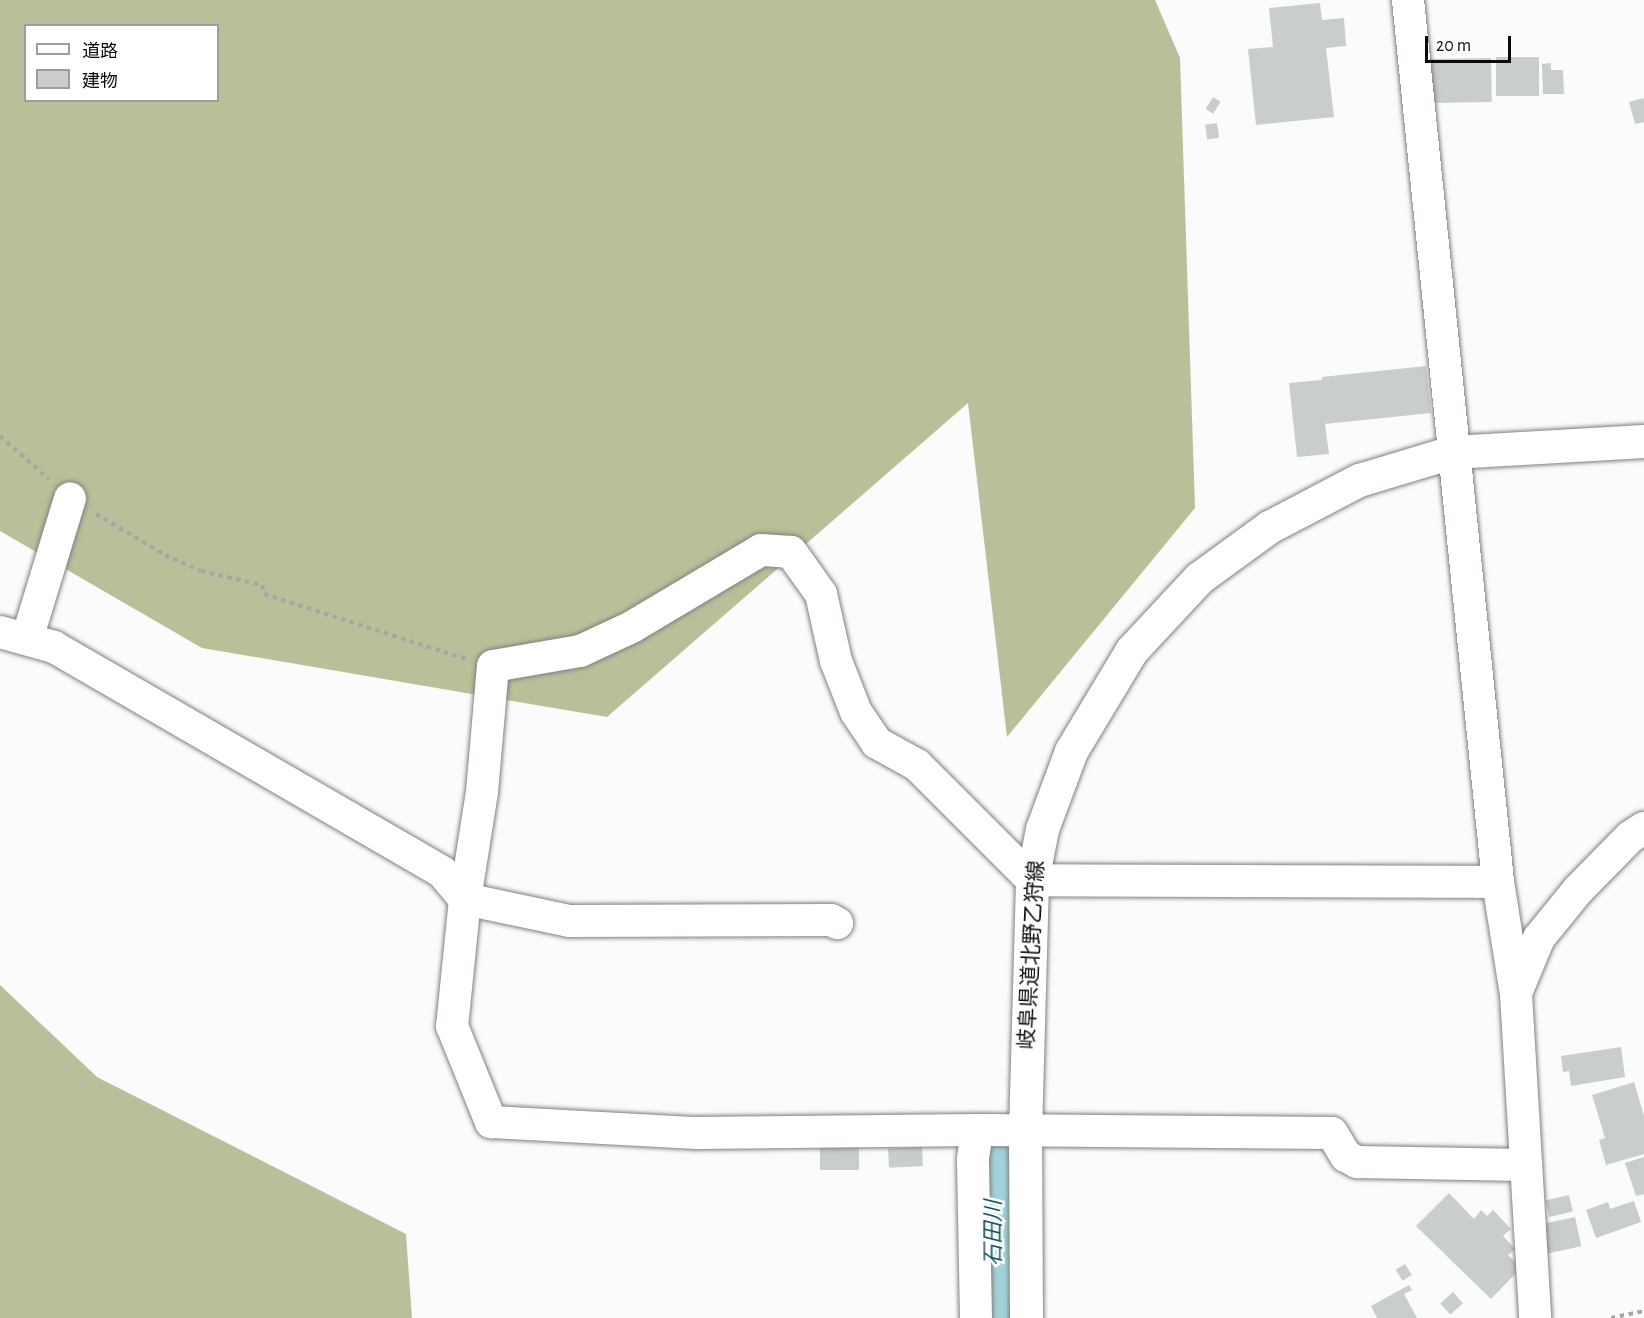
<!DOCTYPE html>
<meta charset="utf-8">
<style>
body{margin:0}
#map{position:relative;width:1644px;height:1318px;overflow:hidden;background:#f9fcfa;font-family:"Alegreya Sans","Noto Sans JP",sans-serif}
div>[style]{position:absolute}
.forest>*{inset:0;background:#bbbf99}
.river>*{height:51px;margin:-25.5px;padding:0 25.5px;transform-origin:25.5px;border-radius:25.5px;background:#a1d2da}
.building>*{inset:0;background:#c9cdcc;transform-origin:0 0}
.path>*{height:4px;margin-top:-2px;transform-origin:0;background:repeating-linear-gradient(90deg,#a5a7a6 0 4.5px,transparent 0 9px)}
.roads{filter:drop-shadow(0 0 2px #7f8180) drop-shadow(0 0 2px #7f8180)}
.street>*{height:32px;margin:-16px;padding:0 16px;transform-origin:16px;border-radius:16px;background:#fff}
.primary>*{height:33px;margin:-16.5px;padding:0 16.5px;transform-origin:16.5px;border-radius:16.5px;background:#fff}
span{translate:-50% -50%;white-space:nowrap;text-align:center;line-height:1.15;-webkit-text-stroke:5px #fff;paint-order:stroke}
.street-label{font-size:21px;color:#0a0b0b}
.water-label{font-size:22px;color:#12565f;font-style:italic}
.legend{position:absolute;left:24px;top:24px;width:195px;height:78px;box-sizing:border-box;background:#fff;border:2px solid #9d9d9d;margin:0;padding:8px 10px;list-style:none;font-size:18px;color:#0a0b0b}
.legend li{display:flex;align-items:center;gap:12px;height:30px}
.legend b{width:30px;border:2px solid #9d9d9d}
.scale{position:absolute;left:1425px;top:36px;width:86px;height:27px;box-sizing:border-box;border:3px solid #0a0b0b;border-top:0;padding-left:8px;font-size:18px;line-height:21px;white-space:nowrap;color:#0a0b0b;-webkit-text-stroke:4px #fff;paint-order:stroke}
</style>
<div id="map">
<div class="forest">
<div style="clip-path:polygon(evenodd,0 0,1155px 0,1180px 58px,1195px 508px,1007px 737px,968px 403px,607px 717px,202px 648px,0 531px,0 0,26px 26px,218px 26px,218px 100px,26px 100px,26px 26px)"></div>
<div style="clip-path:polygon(0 985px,97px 1077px,406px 1234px,412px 1318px,0 1318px)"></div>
</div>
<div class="river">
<div style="left:993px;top:1318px;width:170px;rotate:-89.7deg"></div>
</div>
<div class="building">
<div style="clip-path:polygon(1320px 3px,1322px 20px,1344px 18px,1346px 46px,1326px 48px,1334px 117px,1256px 125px,1248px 49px,1273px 47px,1269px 8px)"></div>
<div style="left:1496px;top:57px;width:43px;height:39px"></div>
<div style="left:1491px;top:58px;width:44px;height:62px;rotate:89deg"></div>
<div style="clip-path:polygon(1551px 63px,1551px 70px,1563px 70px,1564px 94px,1543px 94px,1542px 64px)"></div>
<div style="left:1213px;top:97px;width:9px;height:14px;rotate:32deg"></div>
<div style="clip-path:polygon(1644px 98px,1644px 122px,1635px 124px,1629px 102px)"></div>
<div style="left:1217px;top:123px;width:15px;height:12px;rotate:82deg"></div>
<div style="clip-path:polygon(1426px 366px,1431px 413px,1325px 424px,1329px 454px,1297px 457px,1289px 383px,1322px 380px,1322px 377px)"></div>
<div style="clip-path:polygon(1621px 1047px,1625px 1077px,1571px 1086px,1569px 1071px,1563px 1072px,1561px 1056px)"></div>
<div style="clip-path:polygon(1634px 1082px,1644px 1116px,1644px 1154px,1606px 1165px,1599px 1140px,1605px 1138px,1592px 1095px)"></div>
<div style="left:859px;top:1147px;width:23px;height:39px;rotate:90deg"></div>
<div style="left:922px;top:1147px;width:19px;height:34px;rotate:87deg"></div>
<div style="clip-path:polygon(1644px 1157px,1644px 1194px,1636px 1196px,1625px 1163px)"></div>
<div style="clip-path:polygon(1449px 1193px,1474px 1219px,1481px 1210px,1487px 1216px,1493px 1210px,1511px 1229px,1503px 1236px,1515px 1249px,1508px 1255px,1521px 1268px,1491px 1299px,1416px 1226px)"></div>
<div style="left:1569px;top:1195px;width:17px;height:24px;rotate:77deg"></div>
<div style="clip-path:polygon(1634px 1201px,1641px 1222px,1596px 1238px,1586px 1210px,1608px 1202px,1610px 1209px)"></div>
<div style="left:1575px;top:1217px;width:30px;height:37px;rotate:78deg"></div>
<div style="left:1405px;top:1264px;width:13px;height:11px;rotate:58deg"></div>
<div style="clip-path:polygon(1409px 1285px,1412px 1290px,1404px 1294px,1417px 1318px,1377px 1318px,1371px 1306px)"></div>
<div style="left:1453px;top:1292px;width:15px;height:17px;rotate:48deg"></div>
</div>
<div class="path">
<div style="left:0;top:436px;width:65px;rotate:41.3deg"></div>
<div style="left:96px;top:514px;width:80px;rotate:30.7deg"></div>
<div style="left:165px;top:555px;width:39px;rotate:24deg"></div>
<div style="left:201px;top:571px;width:63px;rotate:12.9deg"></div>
<div style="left:262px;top:585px;width:9px;rotate:77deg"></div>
<div style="left:264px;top:594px;width:212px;rotate:17.8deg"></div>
<div style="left:1611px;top:1318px;width:34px;rotate:-12deg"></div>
</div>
<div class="roads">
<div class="street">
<div style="left:1408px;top:0;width:887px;rotate:84.17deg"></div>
<div style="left:1498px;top:882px;width:113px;rotate:80.9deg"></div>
<div style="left:1516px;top:994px;width:325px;rotate:86.6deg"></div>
<div style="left:0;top:632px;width:56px;rotate:15.5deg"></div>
<div style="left:54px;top:647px;width:449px;rotate:30.1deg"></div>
<div style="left:442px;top:872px;width:35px;rotate:50deg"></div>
<div style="left:465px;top:899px;width:106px;rotate:11.9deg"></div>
<div style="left:569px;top:921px;width:262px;rotate:-0.2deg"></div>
<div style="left:831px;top:920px;width:7px;rotate:27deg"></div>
<div style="left:27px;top:639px;width:147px;rotate:-73deg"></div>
<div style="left:1498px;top:882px;width:466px;rotate:-179.8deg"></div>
<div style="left:1032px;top:880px;width:163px;rotate:-135deg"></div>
<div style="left:917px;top:765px;width:46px;rotate:-151.2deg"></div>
<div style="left:877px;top:743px;width:37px;rotate:-124deg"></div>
<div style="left:856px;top:712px;width:55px;rotate:-111.4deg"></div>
<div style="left:836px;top:661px;width:69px;rotate:-102.6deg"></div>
<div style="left:821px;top:594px;width:52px;rotate:-125.5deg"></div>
<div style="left:791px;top:552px;width:30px;rotate:-176deg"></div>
<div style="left:761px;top:550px;width:150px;rotate:149.2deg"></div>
<div style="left:632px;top:627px;width:57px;rotate:155.2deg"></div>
<div style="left:580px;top:651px;width:88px;rotate:170.2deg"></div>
<div style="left:493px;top:666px;width:126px;rotate:95deg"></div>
<div style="left:482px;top:792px;width:108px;rotate:99deg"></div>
<div style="left:465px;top:899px;width:128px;rotate:95.8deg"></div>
<div style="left:452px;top:1026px;width:104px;rotate:67.9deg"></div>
<div style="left:491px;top:1122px;width:206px;rotate:3.1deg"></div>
<div style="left:697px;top:1133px;width:280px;rotate:-0.6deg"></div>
<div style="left:977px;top:1130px;width:355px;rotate:0.5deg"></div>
<div style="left:1332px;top:1133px;width:27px;rotate:59deg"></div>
<div style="left:1346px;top:1156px;width:13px;rotate:29deg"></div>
<div style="left:1357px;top:1162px;width:167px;rotate:1deg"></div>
<div style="left:1516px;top:993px;width:60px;rotate:-67.3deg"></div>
<div style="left:1539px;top:938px;width:62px;rotate:-50.9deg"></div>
<div style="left:1578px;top:890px;width:74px;rotate:-45.5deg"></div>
<div style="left:1630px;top:837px;width:17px;rotate:-33deg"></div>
<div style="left:976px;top:1318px;width:159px;rotate:-91.1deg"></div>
<div style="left:973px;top:1159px;width:29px;rotate:-82deg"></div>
</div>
<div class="primary">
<div style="left:1026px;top:1318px;width:186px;rotate:-90.3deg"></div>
<div style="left:1025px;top:1132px;width:252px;rotate:-88.4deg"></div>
<div style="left:1032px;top:880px;width:52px;rotate:-78.9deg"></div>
<div style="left:1042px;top:829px;width:83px;rotate:-69.6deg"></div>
<div style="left:1071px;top:751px;width:117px;rotate:-59deg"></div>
<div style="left:1131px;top:651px;width:100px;rotate:-47deg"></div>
<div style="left:1199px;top:578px;width:87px;rotate:-36.1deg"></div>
<div style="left:1269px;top:527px;width:102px;rotate:-27.6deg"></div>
<div style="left:1359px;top:480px;width:97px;rotate:-16.8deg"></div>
<div style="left:1452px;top:452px;width:192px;rotate:-3.3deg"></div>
</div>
</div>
<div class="street-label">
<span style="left:1032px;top:955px;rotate:-87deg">岐阜県道北野乙狩線</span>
</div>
<div class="water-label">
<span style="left:994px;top:1233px;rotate:-90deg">石田川</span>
</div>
<ul class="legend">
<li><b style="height:8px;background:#fff"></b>道路</li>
<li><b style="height:16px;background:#c9cdcc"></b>建物</li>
</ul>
<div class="scale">20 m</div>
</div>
